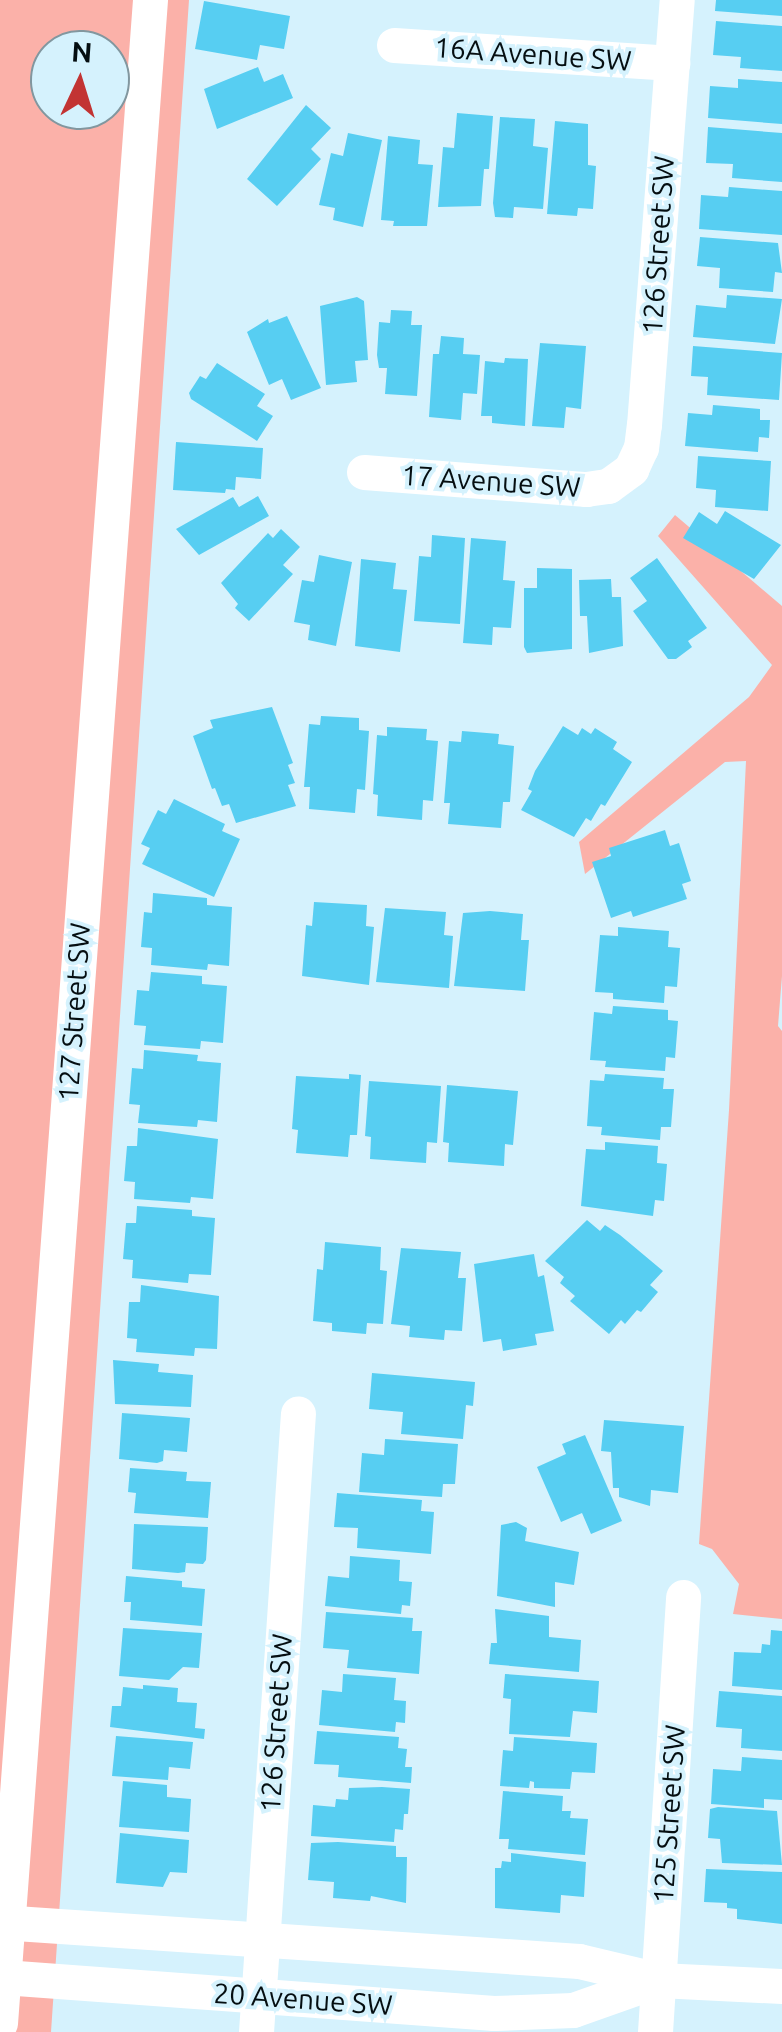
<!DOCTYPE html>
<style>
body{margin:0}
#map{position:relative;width:782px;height:2032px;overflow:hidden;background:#d5f2fd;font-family:Ubuntu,sans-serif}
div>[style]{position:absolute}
.green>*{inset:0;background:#fbb1a9}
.building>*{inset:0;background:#57cef2}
.minor>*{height:35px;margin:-17.5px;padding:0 17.5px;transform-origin:17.5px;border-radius:17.5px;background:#fff}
span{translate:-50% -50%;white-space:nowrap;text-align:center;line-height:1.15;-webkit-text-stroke:8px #d5f2fd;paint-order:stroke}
.street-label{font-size:28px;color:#050e11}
.north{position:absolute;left:30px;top:30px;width:100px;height:100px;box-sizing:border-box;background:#d5f2fd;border:2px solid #82979f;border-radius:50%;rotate:4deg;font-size:28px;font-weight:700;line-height:40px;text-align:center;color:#050e11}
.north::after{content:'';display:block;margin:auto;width:35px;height:45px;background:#c23433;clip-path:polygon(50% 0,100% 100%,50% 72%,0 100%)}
</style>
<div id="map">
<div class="green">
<div style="clip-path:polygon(evenodd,0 0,189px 0,51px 2032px,0 2032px,0 0,50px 50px,110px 50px,110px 110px,50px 110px,50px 50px)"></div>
<div style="clip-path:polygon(675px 515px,782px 606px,782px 976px,778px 1026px,782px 1031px,782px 1619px,733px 1614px,739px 1584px,712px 1549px,699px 1544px,729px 1110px,746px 761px,725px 762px,585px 874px,579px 842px,749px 697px,772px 665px,658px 536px)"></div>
</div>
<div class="building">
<div style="clip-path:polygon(716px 0,782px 0,782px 16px,715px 11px)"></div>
<div style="clip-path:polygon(204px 1px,290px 16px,284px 49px,260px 45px,257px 60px,195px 49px)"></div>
<div style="clip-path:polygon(716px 21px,782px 26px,782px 71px,740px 68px,741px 57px,713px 55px)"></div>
<div style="clip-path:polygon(258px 67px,264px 82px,283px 74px,293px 98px,217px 129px,204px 89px)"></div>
<div style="clip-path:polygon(738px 79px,782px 82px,782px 124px,708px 118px,710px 86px,738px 88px)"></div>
<div style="clip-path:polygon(306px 105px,331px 128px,311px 149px,321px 159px,277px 206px,247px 179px)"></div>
<div style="clip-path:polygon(457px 113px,493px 116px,489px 169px,484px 169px,481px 206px,438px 207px,443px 147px,454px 148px)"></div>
<div style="clip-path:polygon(500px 117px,535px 119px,533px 146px,548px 148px,543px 209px,514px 207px,513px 218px,495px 217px,493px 203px)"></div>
<div style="clip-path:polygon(555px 121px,588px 124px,588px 165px,596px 166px,593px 209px,578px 208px,577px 216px,547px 214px)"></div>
<div style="clip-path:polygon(708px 127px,782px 133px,782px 182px,732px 178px,733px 164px,706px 163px)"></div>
<div style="clip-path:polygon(348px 133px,382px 140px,363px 227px,333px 220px,335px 208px,319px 205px,331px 153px,343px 156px)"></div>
<div style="clip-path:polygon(388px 136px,420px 140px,418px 164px,433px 165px,427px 226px,393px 226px,394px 221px,381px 220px)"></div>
<div style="clip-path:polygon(729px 187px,782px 191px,782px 235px,699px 229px,701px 195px,728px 197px)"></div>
<div style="clip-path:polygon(700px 237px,778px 243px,782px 273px,775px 272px,773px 292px,719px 288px,720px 268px,697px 266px)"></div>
<div style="clip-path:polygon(727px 295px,782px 299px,775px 344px,693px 337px,696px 305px,726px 308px)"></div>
<div style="clip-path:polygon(357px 297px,364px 301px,368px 360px,355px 361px,357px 382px,326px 385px,320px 306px)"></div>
<div style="clip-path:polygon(391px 310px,412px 311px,411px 325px,422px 325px,417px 396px,385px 394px,387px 368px,379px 368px,377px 355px,379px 322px,390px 323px)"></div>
<div style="clip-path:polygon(287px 316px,321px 388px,291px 400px,282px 379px,269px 385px,247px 332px,268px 319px,269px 323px)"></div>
<div style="clip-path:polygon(441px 336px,464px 338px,463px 354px,480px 355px,477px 394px,463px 393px,461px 420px,429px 417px,433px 354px,439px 354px)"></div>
<div style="clip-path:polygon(540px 343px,586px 346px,581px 409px,566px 407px,564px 428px,532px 426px)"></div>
<div style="clip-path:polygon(693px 346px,782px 353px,779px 400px,707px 395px,708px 377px,691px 376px)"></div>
<div style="clip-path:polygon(505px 358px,528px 359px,525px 426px,492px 423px,492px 416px,481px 416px,485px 361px,504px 363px)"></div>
<div style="clip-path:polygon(217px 363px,265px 394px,257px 406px,273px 416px,257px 441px,191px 399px,189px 393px,200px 376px,206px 379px)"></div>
<div style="clip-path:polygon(713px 405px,760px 409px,760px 420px,770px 420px,769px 438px,759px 437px,758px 452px,685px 446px,688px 413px,712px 415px)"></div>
<div style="clip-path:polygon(176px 442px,263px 448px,261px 479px,236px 477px,235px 490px,226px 489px,225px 493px,173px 490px)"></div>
<div style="clip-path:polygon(698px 456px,771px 461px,768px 511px,715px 507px,716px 490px,696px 488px)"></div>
<div style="clip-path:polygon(258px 496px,269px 516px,199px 555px,176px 529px,233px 497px,239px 507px)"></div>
<div style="clip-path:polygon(725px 511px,781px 545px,754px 579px,683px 538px,699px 512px,717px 524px)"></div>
<div style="clip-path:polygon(281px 529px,300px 547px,283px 565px,293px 574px,249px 621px,235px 608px,238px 604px,221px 583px,268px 533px,273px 538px)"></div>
<div style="clip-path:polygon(432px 535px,465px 538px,460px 624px,414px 621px,419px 556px,431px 557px)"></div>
<div style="clip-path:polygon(471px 538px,506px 541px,503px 580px,515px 581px,511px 628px,493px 627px,492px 645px,463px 643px)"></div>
<div style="clip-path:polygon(319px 555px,352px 562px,336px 646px,308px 640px,310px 625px,294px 622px,302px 580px,314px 582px)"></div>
<div style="clip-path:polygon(657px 558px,707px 628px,688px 641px,692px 647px,676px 659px,668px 659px,633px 611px,647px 601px,630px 578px)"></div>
<div style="clip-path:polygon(361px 559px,396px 563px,393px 589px,407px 590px,400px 652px,355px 646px)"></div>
<div style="clip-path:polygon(537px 568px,572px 569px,572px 649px,527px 653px,524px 647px,524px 588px,537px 588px)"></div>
<div style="clip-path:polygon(611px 579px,612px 597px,621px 597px,623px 646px,589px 653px,587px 616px,580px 616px,579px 580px)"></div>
<div style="clip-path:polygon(272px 707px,293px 763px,288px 765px,295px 783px,288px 785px,296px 806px,236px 823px,229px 804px,222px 806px,215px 788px,212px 789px,193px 736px,213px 728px,210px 720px)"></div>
<div style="clip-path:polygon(321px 716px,359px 718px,359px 730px,369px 731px,365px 790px,357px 789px,355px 813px,309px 809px,310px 787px,304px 787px,309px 724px,320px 725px)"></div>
<div style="clip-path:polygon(563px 726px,578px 735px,582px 728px,591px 734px,595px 728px,617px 742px,613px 749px,632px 762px,605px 806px,601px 804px,591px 821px,586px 818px,574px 837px,521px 810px,532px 791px,528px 789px,535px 771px)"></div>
<div style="clip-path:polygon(387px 727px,427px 729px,426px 740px,438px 741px,433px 801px,423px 800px,422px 820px,377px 816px,378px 795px,373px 794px,377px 735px,387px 736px)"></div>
<div style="clip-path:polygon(462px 731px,499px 734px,498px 744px,514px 746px,510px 802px,503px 802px,501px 828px,448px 824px,450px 803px,444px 803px,449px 741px,461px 742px)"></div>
<div style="clip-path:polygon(174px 799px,225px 824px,222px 831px,240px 839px,214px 897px,142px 864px,150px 848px,141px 844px,158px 810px,166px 814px)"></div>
<div style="clip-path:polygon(665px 830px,670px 846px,679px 843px,691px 881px,682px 884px,687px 899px,633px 917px,631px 911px,611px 918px,592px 862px,611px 856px,609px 848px)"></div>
<div style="clip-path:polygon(153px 893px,207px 898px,207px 905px,232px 907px,229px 966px,208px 964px,207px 970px,151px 965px,152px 948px,141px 947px,144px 912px,152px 913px)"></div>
<div style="clip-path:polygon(314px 902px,367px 905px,366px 926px,374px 927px,369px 985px,302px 976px,306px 925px,312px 926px)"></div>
<div style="clip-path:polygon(385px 908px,446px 912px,444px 935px,453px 936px,449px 988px,376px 982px)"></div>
<div style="clip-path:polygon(490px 911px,523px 914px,521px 940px,529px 940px,525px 991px,454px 986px,463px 913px)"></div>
<div style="clip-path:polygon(618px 927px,669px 931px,668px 947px,680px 948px,677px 987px,665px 986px,664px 1003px,613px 999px,613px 993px,595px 992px,600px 935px,618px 936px)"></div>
<div style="clip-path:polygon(151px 972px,202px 976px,202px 984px,227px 986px,223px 1043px,201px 1041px,200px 1049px,144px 1045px,146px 1026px,134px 1025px,137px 990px,149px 991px)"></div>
<div style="clip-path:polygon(613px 1006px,668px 1010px,668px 1020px,678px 1021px,675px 1058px,666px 1057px,665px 1071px,605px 1067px,606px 1061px,590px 1060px,594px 1012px,612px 1014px)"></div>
<div style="clip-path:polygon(144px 1050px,198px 1055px,197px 1061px,221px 1063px,217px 1122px,198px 1120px,197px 1127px,138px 1123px,140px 1105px,129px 1104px,132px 1068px,143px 1069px)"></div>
<div style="clip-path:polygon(349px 1074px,361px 1075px,357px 1135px,350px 1135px,348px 1157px,296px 1153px,298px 1130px,292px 1129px,296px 1076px,349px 1079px)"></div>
<div style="clip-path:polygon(605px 1074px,664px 1078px,663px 1089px,674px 1089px,671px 1127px,661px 1127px,660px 1140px,601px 1135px,602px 1127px,587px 1126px,590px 1080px,604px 1081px)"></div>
<div style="clip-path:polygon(369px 1081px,441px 1086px,437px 1143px,427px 1142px,426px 1163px,370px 1159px,371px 1137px,365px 1136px)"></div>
<div style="clip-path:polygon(447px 1085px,518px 1091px,513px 1145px,505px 1144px,504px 1166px,448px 1162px,449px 1143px,443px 1142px)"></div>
<div style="clip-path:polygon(138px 1128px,218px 1139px,213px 1199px,191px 1197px,190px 1203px,134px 1199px,135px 1182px,124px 1181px,127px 1146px,137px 1146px)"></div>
<div style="clip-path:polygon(605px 1142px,658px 1146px,657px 1163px,667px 1164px,664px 1201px,655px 1200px,653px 1216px,581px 1206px,586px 1149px,605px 1150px)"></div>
<div style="clip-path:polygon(137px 1206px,192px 1210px,192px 1216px,215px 1218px,211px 1275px,189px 1274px,188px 1283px,132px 1278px,133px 1260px,123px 1259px,126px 1223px,136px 1223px)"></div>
<div style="clip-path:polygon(587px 1220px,600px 1231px,605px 1225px,620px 1235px,663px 1271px,650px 1285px,658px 1292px,641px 1312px,637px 1310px,625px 1324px,621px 1320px,609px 1334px,570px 1301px,575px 1296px,560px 1283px,564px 1277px,545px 1261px)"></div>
<div style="clip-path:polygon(325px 1242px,381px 1247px,380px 1270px,387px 1271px,383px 1324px,367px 1323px,366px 1334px,332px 1331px,332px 1323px,313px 1321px,317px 1269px,323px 1270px)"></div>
<div style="clip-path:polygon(401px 1248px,461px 1252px,458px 1278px,466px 1278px,462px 1331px,445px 1330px,444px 1340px,409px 1337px,410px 1326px,391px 1324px)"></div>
<div style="clip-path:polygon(534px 1254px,538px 1277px,544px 1275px,554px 1331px,535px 1334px,537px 1345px,503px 1351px,501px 1339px,483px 1342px,474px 1264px)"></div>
<div style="clip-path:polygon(141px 1285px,219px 1296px,217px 1349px,195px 1348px,194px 1356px,136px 1352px,137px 1339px,127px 1338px,129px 1302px,140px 1302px)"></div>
<div style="clip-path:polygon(113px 1360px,159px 1364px,158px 1372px,193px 1375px,191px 1407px,115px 1404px)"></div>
<div style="clip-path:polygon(372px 1373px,475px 1382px,473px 1406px,466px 1405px,463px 1439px,401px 1434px,403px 1412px,369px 1409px)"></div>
<div style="clip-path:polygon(122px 1413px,190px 1418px,187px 1452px,164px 1450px,163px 1461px,157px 1463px,119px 1459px)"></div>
<div style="clip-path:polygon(604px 1420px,684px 1426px,678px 1493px,651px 1490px,650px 1506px,619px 1497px,619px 1488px,613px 1488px,611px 1452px,601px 1451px)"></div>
<div style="clip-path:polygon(585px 1435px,622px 1521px,591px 1534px,582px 1513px,561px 1522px,537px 1467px,566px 1454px,562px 1444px)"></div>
<div style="clip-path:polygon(385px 1439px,458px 1444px,455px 1484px,443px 1484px,442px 1497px,359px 1492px,362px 1453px,384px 1455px)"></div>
<div style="clip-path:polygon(130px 1468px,187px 1472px,186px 1481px,211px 1482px,208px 1518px,134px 1513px,136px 1493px,128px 1492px)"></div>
<div style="clip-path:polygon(337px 1493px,422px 1500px,421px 1511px,434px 1512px,431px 1554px,357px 1548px,358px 1528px,334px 1527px)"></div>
<div style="clip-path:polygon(516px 1522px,527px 1528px,525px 1541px,579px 1552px,574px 1585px,555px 1582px,555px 1607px,497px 1596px,501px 1525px)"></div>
<div style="clip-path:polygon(134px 1524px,208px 1527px,206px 1560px,203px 1564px,186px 1563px,185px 1572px,178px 1573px,132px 1569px)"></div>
<div style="clip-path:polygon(350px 1556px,400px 1560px,399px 1581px,412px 1582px,410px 1606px,402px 1605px,401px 1614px,325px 1606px,328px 1576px,349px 1578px)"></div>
<div style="clip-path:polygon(126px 1576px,182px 1581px,182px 1587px,205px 1589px,202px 1626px,130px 1620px,131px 1602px,124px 1602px)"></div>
<div style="clip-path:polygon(495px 1609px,549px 1616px,549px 1637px,581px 1640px,579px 1672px,489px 1664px,491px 1643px,497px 1643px)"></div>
<div style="clip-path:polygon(326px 1612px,413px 1618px,412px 1631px,422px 1631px,419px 1674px,347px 1668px,349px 1650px,323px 1648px)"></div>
<div style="clip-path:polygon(123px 1628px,202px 1633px,199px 1668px,183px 1667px,169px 1680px,119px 1676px)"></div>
<div style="clip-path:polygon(771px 1630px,782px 1631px,782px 1690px,732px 1686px,734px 1652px,761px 1653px,762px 1644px,770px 1645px)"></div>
<div style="clip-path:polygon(343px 1674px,396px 1678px,394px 1700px,406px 1701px,405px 1723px,396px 1722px,395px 1732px,319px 1725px,322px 1690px,342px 1692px)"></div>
<div style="clip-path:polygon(505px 1674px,599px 1681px,597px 1713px,573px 1711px,570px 1737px,509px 1734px,511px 1699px,503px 1698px)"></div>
<div style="clip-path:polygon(143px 1685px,178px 1688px,177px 1702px,197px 1703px,195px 1728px,205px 1729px,204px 1739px,110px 1727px,112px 1706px,121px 1706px,123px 1687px,143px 1689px)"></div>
<div style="clip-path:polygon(719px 1691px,782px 1696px,782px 1751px,741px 1748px,742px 1729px,716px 1727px)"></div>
<div style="clip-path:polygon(317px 1731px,399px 1737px,398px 1748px,407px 1749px,405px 1767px,412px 1767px,411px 1783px,338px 1777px,339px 1765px,314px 1764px)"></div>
<div style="clip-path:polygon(116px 1736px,193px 1742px,190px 1769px,169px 1767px,168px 1780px,112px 1776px)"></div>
<div style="clip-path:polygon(514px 1737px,597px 1743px,595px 1773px,572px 1772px,570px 1789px,534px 1788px,534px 1782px,530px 1781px,529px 1788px,500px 1786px,503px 1750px,513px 1751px)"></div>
<div style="clip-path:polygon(742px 1757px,782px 1760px,782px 1800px,764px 1799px,764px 1808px,711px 1804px,713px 1769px,741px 1771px)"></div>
<div style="clip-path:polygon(123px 1781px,167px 1785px,167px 1797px,191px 1799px,189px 1832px,119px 1827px)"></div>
<div style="clip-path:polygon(382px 1787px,410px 1789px,408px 1814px,404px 1814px,403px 1830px,395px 1829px,394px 1842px,311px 1836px,313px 1805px,335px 1807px,336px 1799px,348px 1800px,349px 1788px)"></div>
<div style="clip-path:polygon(503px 1791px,563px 1796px,562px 1811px,571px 1811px,570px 1818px,588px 1819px,585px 1855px,508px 1849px,509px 1839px,499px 1839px)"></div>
<div style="clip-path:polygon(718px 1807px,777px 1811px,782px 1865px,722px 1863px,720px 1839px,708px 1838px,710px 1809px)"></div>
<div style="clip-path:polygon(120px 1833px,189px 1840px,187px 1873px,170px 1872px,163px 1887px,116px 1883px)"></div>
<div style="clip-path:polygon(338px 1842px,396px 1846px,396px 1857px,407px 1857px,406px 1903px,371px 1896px,370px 1901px,333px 1898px,334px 1882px,308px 1880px,311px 1843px)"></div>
<div style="clip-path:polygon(511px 1853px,586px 1862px,584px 1897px,561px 1895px,560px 1913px,495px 1908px,495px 1868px,501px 1868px,502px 1861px,511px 1862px)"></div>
<div style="clip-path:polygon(706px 1869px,782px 1872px,782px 1924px,737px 1919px,737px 1909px,727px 1908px,727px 1903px,704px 1902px)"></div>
</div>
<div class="minor">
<div style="left:394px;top:45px;width:279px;rotate:3.7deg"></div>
<div style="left:364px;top:472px;width:223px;rotate:4.4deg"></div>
<div style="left:586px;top:489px;width:22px;rotate:-8deg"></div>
<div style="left:608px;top:486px;width:29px;rotate:-36deg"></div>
<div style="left:631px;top:469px;width:23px;rotate:-65deg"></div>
<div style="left:641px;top:448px;width:23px;rotate:-83deg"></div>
<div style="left:644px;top:425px;width:426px;rotate:-85.6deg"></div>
<div style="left:0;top:1922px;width:580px;rotate:3.85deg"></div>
<div style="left:579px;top:1961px;width:82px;rotate:13.4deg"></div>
<div style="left:659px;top:1980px;width:123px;rotate:2.8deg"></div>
<div style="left:3px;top:1977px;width:492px;rotate:4.2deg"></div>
<div style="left:494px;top:2013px;width:79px;rotate:-2.2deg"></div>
<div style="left:573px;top:2010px;width:90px;rotate:-19.4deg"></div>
<div style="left:0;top:2023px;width:2029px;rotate:-85.76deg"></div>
<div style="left:256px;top:2032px;width:620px;rotate:-86.12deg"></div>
<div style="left:655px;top:2032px;width:436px;rotate:-86.3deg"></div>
</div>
<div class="street-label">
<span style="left:533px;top:54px;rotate:4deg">16A Avenue SW</span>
<span style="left:658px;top:245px;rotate:-86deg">126 Street SW</span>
<span style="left:491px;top:481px;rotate:4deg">17 Avenue SW</span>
<span style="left:74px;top:1012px;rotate:-86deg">127 Street SW</span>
<span style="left:276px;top:1723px;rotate:-86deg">126 Street SW</span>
<span style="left:669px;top:1814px;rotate:-86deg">125 Street SW</span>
<span style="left:303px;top:1999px;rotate:4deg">20 Avenue SW</span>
</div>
<div class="north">N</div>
</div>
